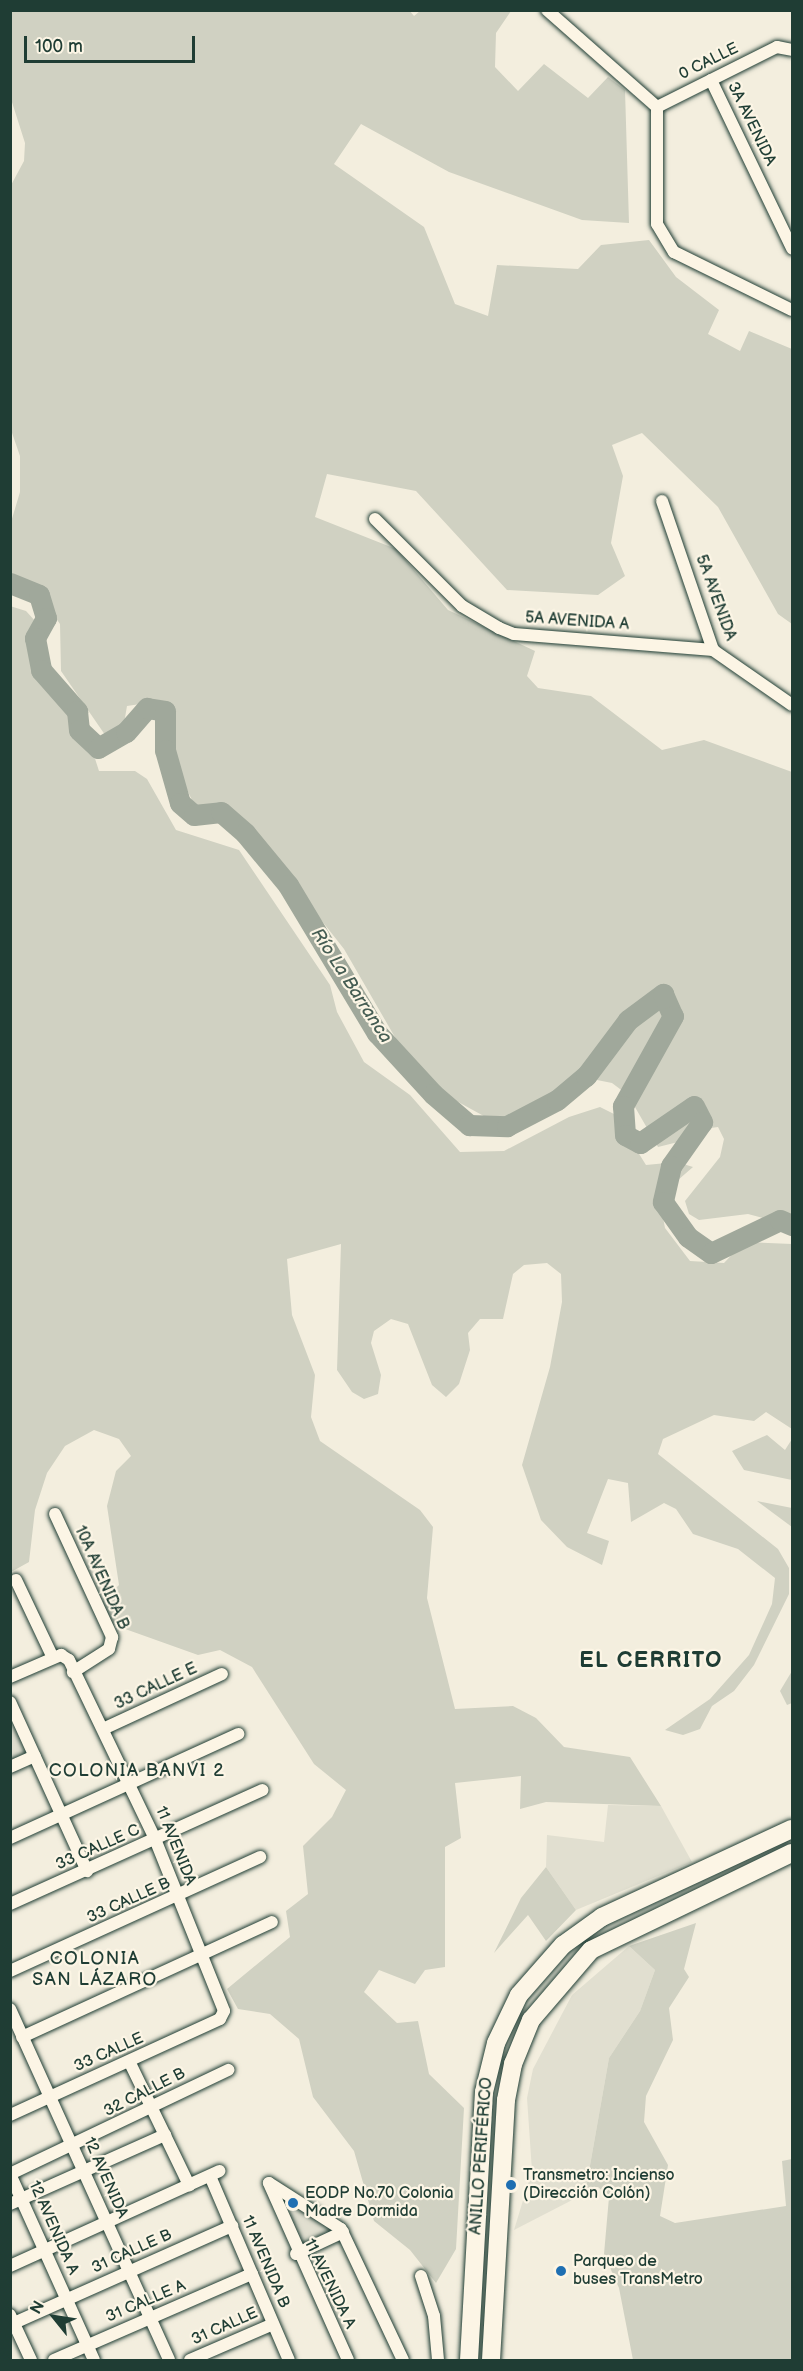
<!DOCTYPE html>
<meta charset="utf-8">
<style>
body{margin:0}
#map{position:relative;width:803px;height:2371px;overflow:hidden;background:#f3eede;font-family:"Balsamiq Sans",sans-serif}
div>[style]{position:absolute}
.built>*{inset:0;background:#e1dfd0}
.green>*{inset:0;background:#d0d1c2}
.river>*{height:21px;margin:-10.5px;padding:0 10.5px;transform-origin:10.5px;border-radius:10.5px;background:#a0a89b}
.roads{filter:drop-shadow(0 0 2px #1f3d34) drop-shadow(0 0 2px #1f3d34)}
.minor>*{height:12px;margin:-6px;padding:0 6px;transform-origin:6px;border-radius:6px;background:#fcf5e5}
.highway>*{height:18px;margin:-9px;padding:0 9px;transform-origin:9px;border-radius:9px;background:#fcf5e5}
.dots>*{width:16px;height:16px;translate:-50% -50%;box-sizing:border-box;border:3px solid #fcf5e5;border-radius:50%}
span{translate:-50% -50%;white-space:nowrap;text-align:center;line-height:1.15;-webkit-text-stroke:4.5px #fcf5e5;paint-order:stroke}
.street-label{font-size:16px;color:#1f3d34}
.poi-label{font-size:16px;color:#1f3d34}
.left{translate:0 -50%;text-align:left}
.water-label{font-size:18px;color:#465d53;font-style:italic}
.neighbourhood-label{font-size:18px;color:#1f3d34;letter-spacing:1.5px}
.district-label{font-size:22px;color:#1f3d34;font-weight:700;letter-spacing:1.5px}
.frame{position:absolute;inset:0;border:12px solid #1f3d34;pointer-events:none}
.north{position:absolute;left:24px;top:2287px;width:60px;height:60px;-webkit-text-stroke:4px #fcf5e5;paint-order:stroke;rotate:300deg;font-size:16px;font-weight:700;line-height:24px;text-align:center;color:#1f3d34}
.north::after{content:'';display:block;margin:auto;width:21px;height:27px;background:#1f3d34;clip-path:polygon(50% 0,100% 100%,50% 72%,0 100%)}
.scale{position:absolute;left:24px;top:36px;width:171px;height:27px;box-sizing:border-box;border:3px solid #1f3d34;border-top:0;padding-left:8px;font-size:18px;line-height:21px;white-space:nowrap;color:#1f3d34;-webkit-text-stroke:4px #fcf5e5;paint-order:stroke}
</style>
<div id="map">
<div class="built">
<div style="clip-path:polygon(10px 1712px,29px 1754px,10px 1762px)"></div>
<div style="clip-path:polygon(608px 1805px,661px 1806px,692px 1862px,576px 1910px,546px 1867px,547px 1835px,604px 1842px)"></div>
<div style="clip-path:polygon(629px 1946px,655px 1970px,640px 2011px,609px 2058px,586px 2188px,580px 2196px,514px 2230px,532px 2171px,527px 2098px,533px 2069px,572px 1995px)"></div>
<div style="clip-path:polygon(274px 2187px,340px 2232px,304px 2248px)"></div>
</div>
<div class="green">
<div style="clip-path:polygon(409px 10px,414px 16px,420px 11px,511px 11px,496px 33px,495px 67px,518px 91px,544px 64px,588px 98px,608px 77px,625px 90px,629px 223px,582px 220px,449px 172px,361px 124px,334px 164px,424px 227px,455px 304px,488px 316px,497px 265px,578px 269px,601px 245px,649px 240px,676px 277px,719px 310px,708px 334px,740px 351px,749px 331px,792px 349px,792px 624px,778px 614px,718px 507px,642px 433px,612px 445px,623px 476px,611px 543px,625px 576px,598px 595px,507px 590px,416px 491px,327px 474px,315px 517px,396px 549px,448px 610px,535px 651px,527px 676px,538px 688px,591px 696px,662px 750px,704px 740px,792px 772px,792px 1226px,748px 1214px,699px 1220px,689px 1214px,685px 1201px,720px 1157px,724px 1139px,718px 1127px,696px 1130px,682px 1141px,658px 1147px,628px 1095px,612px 1083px,592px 1079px,535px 1109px,491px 1120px,451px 1098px,407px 1058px,344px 949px,266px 850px,243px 824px,213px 820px,196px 808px,175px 766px,175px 744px,160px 714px,147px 703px,127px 706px,120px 747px,112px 745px,61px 671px,60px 624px,51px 611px,11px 592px,11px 522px,20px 492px,20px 456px,11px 430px,10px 187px,24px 161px,25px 143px,11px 99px,11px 11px)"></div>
<div style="clip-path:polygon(10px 606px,26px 611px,36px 622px,35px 672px,88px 737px,99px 771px,135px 771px,147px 779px,176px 830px,239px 850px,330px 985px,337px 1012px,364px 1062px,410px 1095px,460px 1152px,504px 1151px,569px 1117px,600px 1107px,614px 1114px,646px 1165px,677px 1162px,693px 1167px,670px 1187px,661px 1207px,665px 1228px,690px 1261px,724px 1263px,744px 1242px,792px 1244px,792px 1429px,766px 1412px,754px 1421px,714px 1415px,663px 1439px,658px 1454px,778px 1549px,789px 1568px,789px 1594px,754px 1665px,734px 1691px,712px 1706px,700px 1729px,683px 1735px,665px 1730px,710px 1699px,749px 1655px,772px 1604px,775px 1578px,738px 1549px,693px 1534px,676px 1509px,664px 1503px,631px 1522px,628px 1483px,608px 1479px,587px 1533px,609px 1541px,602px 1565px,567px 1547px,541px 1520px,522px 1465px,550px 1367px,562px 1302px,561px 1274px,547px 1263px,524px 1265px,513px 1274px,503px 1319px,480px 1319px,468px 1333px,470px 1350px,459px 1384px,446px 1397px,432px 1385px,408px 1324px,391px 1319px,374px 1331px,371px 1343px,381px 1375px,378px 1394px,364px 1399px,352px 1392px,337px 1370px,341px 1244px,287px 1259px,292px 1315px,315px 1375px,311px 1417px,320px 1441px,420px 1510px,433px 1527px,427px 1598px,455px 1709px,513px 1706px,536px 1718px,564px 1747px,630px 1757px,661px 1806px,546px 1802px,520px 1809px,521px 1776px,455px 1783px,461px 1838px,445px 1847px,445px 1967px,425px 1970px,415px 1984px,379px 1970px,364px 1992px,397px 2023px,418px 2021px,429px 2074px,464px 2108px,456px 2249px,436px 2283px,410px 2250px,374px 2221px,354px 2151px,313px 2097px,299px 2039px,270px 2014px,238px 2009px,227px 1989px,290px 1937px,286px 1911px,308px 1894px,303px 1846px,332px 1817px,346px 1790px,314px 1764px,252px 1667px,220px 1650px,198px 1655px,100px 1620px,98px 1606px,119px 1585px,107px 1506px,116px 1471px,131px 1456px,119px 1439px,94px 1430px,65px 1446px,47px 1473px,35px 1510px,29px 1562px,11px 1572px)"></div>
<div style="clip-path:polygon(767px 1435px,785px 1450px,792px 1439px,792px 1480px,744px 1470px,732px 1451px)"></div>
<div style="clip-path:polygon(757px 1501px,792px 1508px,792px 1527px)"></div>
<div style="clip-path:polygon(792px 1671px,792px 1703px,787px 1705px,780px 1691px)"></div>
<div style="clip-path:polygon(546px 1867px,576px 1910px,546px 1941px,528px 1915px,494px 1953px,521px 1898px)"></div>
<div style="clip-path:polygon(696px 1923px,684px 1969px,689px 1977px,669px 2008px,673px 2040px,646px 2096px,644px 2122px,668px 2165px,660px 2216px,675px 2223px,786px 2206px,782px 2161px,792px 2159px,792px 2360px,633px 2360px,619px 2288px,604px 2254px,609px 2197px,598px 2187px,586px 2188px,609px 2058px,640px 2011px,655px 1970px,629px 1946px)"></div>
</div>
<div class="river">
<div style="left:10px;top:583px;width:31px;rotate:22deg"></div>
<div style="left:39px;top:595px;width:24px;rotate:73deg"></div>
<div style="left:46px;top:618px;width:23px;rotate:119deg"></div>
<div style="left:35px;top:638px;width:33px;rotate:79deg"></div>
<div style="left:41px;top:670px;width:55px;rotate:48.7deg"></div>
<div style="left:77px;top:711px;width:19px;rotate:84deg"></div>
<div style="left:79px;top:730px;width:26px;rotate:43deg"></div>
<div style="left:98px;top:748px;width:32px;rotate:-30deg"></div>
<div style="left:126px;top:732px;width:32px;rotate:-49deg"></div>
<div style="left:147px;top:708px;width:18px;rotate:9deg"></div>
<div style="left:165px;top:711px;width:39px;rotate:90deg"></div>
<div style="left:165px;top:750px;width:55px;rotate:74.2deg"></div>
<div style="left:180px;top:803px;width:18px;rotate:41deg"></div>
<div style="left:194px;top:815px;width:27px;rotate:-6deg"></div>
<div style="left:221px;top:812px;width:32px;rotate:41deg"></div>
<div style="left:245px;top:833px;width:67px;rotate:50.4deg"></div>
<div style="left:288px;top:885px;width:173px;rotate:59deg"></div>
<div style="left:377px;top:1033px;width:83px;rotate:47.4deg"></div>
<div style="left:433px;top:1094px;width:48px;rotate:40.7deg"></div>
<div style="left:469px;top:1125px;width:38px;rotate:2deg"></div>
<div style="left:507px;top:1126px;width:56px;rotate:-27.5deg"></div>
<div style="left:557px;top:1100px;width:38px;rotate:-40deg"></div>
<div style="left:586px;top:1076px;width:70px;rotate:-53.1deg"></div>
<div style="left:628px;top:1020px;width:44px;rotate:-36.6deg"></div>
<div style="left:663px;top:994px;width:24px;rotate:66deg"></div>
<div style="left:673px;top:1016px;width:103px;rotate:119.1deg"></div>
<div style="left:623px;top:1106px;width:29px;rotate:86deg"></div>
<div style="left:625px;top:1135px;width:17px;rotate:28deg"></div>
<div style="left:640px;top:1143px;width:65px;rotate:-34.4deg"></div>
<div style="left:694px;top:1106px;width:18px;rotate:63deg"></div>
<div style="left:702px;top:1122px;width:54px;rotate:125.2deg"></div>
<div style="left:671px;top:1166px;width:37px;rotate:103deg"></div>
<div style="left:663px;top:1202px;width:43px;rotate:54.5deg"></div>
<div style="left:688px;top:1237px;width:28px;rotate:35deg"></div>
<div style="left:711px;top:1253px;width:76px;rotate:-25.6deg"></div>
<div style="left:780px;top:1220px;width:13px;rotate:23deg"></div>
</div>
<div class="roads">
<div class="minor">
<div style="left:547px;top:10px;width:147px;rotate:41.4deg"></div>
<div style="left:711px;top:80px;width:187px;rotate:64.3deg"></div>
<div style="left:657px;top:107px;width:117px;rotate:90deg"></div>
<div style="left:657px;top:224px;width:33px;rotate:59deg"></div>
<div style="left:674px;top:252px;width:131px;rotate:26.2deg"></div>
<div style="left:657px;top:107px;width:134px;rotate:-26.6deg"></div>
<div style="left:777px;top:47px;width:15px;rotate:11deg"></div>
<div style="left:662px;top:501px;width:157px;rotate:71.1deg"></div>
<div style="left:713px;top:650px;width:96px;rotate:34.8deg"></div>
<div style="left:375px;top:519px;width:123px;rotate:45deg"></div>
<div style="left:462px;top:606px;width:43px;rotate:30.7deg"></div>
<div style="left:499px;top:628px;width:16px;rotate:22deg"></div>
<div style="left:514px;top:634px;width:200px;rotate:4.6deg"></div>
<div style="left:55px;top:1514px;width:136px;rotate:65.1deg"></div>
<div style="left:112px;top:1637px;width:12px;rotate:104deg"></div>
<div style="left:109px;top:1649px;width:43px;rotate:147.4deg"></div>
<div style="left:16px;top:1580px;width:86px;rotate:64.6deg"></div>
<div style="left:10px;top:1677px;width:56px;rotate:-23.3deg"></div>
<div style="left:61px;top:1655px;width:9px;rotate:32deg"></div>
<div style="left:69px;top:1660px;width:199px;rotate:64.3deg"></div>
<div style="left:155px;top:1839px;width:185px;rotate:68.1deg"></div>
<div style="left:224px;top:2011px;width:9px;rotate:117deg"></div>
<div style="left:220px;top:2019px;width:231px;rotate:155.4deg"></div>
<div style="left:10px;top:1702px;width:186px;rotate:65.5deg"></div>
<div style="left:103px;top:1729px;width:131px;rotate:-24.8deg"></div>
<div style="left:10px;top:1767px;width:27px;rotate:-24deg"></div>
<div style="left:10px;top:1838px;width:251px;rotate:-24.5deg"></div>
<div style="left:10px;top:1904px;width:277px;rotate:-24.3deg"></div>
<div style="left:10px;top:1971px;width:275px;rotate:-24.5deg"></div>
<div style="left:10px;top:2009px;width:385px;rotate:65.6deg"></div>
<div style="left:22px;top:2037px;width:275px;rotate:-24.7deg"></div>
<div style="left:130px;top:2063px;width:136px;rotate:64.2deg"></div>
<div style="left:10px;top:2174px;width:242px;rotate:-25.5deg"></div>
<div style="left:10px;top:2174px;width:204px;rotate:65.7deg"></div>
<div style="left:210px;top:2176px;width:200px;rotate:66.8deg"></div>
<div style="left:10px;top:2204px;width:170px;rotate:-24deg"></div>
<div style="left:296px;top:2254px;width:52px;rotate:-25.1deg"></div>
<div style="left:10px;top:2266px;width:230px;rotate:-24.4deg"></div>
<div style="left:421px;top:2276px;width:42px;rotate:72deg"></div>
<div style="left:434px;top:2316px;width:44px;rotate:84.8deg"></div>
<div style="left:10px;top:2315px;width:50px;rotate:65deg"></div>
<div style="left:14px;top:2323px;width:239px;rotate:-24deg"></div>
<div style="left:54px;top:2360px;width:216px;rotate:-23.5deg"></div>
<div style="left:190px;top:2360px;width:90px;rotate:-23.4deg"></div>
<div style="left:348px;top:2360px;width:194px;rotate:-114.1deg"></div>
<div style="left:269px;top:2183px;width:85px;rotate:32.6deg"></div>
<div style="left:341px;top:2229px;width:145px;rotate:64.7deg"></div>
</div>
<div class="highway">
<div style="left:469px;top:2360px;width:268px;rotate:-86.8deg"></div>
<div style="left:484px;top:2092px;width:50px;rotate:-76.2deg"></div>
<div style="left:496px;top:2043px;width:53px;rotate:-64.4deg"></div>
<div style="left:519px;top:1995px;width:67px;rotate:-48.7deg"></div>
<div style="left:563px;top:1945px;width:48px;rotate:-35.7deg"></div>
<div style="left:602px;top:1917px;width:209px;rotate:-24.9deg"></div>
<div style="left:491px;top:2360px;width:260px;rotate:-86.7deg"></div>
<div style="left:506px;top:2100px;width:37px;rotate:-79deg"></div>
<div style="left:513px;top:2064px;width:48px;rotate:-67.8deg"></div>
<div style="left:531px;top:2020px;width:92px;rotate:-49.4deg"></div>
<div style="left:591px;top:1950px;width:223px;rotate:-25.8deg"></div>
</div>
</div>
<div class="dots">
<div style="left:511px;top:2185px;background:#1f6fb2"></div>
<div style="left:293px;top:2203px;background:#1f6fb2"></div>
<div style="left:561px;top:2271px;background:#1f6fb2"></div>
</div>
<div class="street-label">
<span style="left:709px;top:62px;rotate:-26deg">0 CALLE</span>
<span style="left:751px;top:124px;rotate:64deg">3A AVENIDA</span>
<span style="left:715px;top:598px;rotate:70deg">5A AVENIDA</span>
<span style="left:577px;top:622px;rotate:4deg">5A AVENIDA A</span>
<span style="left:101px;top:1578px;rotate:66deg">10A AVENIDA B</span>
<span style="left:156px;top:1687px;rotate:-25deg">33 CALLE E</span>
<span style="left:175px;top:1846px;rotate:68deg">11 AVENIDA</span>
<span style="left:98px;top:1848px;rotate:-24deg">33 CALLE C</span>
<span style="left:129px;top:1901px;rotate:-24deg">33 CALLE B</span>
<span style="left:109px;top:2053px;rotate:-24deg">33 CALLE</span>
<span style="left:145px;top:2093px;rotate:-27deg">32 CALLE B</span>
<span style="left:482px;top:2156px;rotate:-86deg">ANILLO PERIFÉRICO</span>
<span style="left:105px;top:2178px;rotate:66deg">12 AVENIDA</span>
<span style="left:53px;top:2228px;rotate:66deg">12 AVENIDA A</span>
<span style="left:132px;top:2252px;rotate:-24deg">31 CALLE B</span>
<span style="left:265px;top:2262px;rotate:67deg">11 AVENIDA B</span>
<span style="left:329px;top:2284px;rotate:64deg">11 AVENIDA A</span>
<span style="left:146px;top:2302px;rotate:-23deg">31 CALLE A</span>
<span style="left:225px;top:2327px;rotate:-24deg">31 CALLE</span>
</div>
<div class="poi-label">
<span class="left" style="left:523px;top:2185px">Transmetro: Incienso<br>(Dirección Colón)</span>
<span class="left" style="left:305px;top:2203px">EODP No.70 Colonia<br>Madre Dormida</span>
<span class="left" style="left:573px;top:2271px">Parqueo de<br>buses TransMetro</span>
</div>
<div class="water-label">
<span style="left:351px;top:986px;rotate:57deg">Río La Barranca</span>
</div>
<div class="neighbourhood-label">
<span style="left:137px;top:1771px">COLONIA BANVI 2</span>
<span style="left:95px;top:1970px">COLONIA<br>SAN LÁZARO</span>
</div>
<div class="district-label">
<span style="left:651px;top:1661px">EL CERRITO</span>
</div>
<div class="frame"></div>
<div class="north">N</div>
<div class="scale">100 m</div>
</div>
